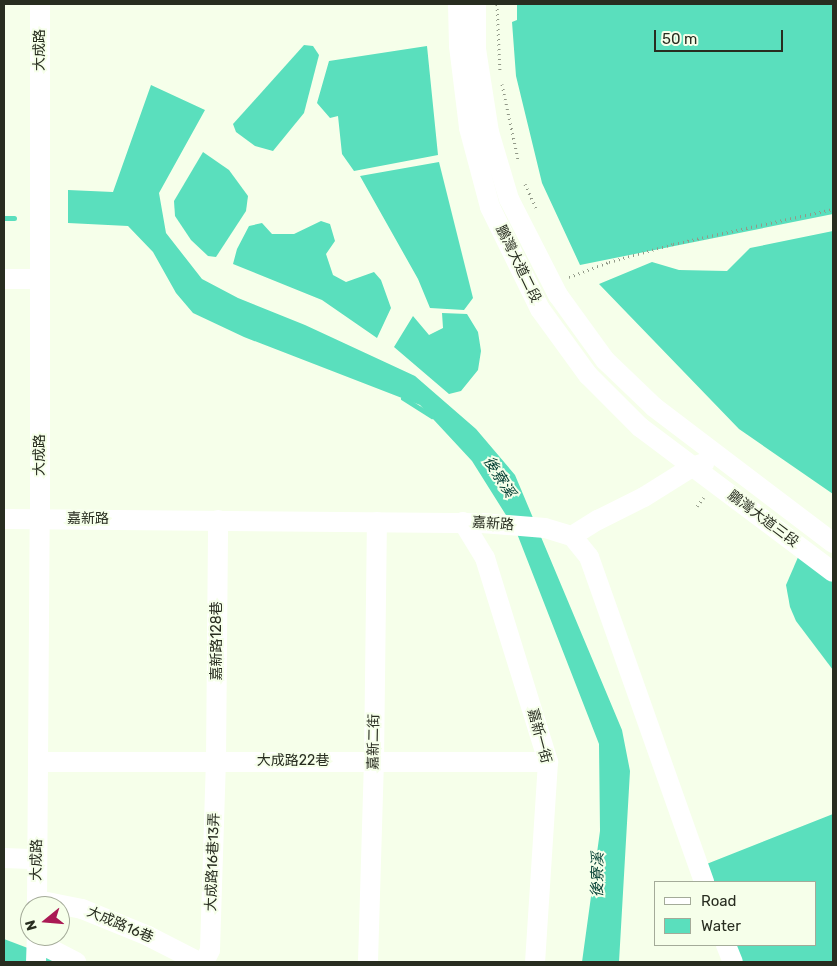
<!DOCTYPE html>
<meta charset="utf-8">
<style>
body{margin:0}
#map{position:relative;width:837px;height:966px;overflow:hidden;background:#f6ffea;font-family:Rubik,"Noto Sans TC",sans-serif}
div>[style]{position:absolute}
.water>*{inset:0;background:#5adfbd}
.stream>*{height:5px;margin:-2.5px;padding:0 2.5px;transform-origin:2.5px;border-radius:2.5px;background:#5adfbd}
.path>*{height:3px;margin-top:-1.5px;transform-origin:0;background:repeating-linear-gradient(90deg,#929988 0 1px,transparent 0 5px)}
.minor>*{height:20px;margin:-10px;padding:0 10px;transform-origin:10px;border-radius:10px;background:#fff}
span{translate:-50% -50%;white-space:nowrap;text-align:center;line-height:1.15;-webkit-text-stroke:4px #f6ffea;paint-order:stroke}
.street-label{font-size:14px;color:#282d20}
.water-label{font-size:15px;color:#084437;font-style:italic}
.frame{position:absolute;inset:0;border:5px solid #282d20;pointer-events:none}
.legend{position:absolute;left:654px;top:881px;width:162px;height:65px;box-sizing:border-box;background:#f6ffea;border:1px solid #a4ab99;margin:0;padding:6px 9px;list-style:none;font-size:15px;color:#282d20}
.legend li{display:flex;align-items:center;gap:10px;height:25px}
.legend b{width:25px;border:1px solid #a4ab99}
.north{position:absolute;left:20px;top:896px;width:50px;height:50px;box-sizing:border-box;background:#f6ffea;border:1px solid #a4ab99;border-radius:50%;rotate:253deg;font-size:14px;font-weight:700;line-height:20px;text-align:center;color:#282d20}
.north::after{content:'';display:block;margin:auto;width:18px;height:22px;background:#aa1a54;clip-path:polygon(50% 0,100% 100%,50% 72%,0 100%)}
.scale{position:absolute;left:654px;top:30px;width:129px;height:22px;box-sizing:border-box;border:2px solid #282d20;border-top:0;padding-left:6px;font-size:15px;line-height:18px;white-space:nowrap;color:#282d20;-webkit-text-stroke:4px #f6ffea;paint-order:stroke}
</style>
<div id="map">
<div class="water">
<div style="clip-path:polygon(517px 4px,833px 4px,833px 214px,580px 265px,542px 183px,516px 76px,512px 22px,517px 20px)"></div>
<div style="clip-path:polygon(304px 45px,313px 46px,319px 55px,304px 113px,273px 151px,255px 146px,236px 132px,233px 124px)"></div>
<div style="clip-path:polygon(427px 46px,438px 155px,354px 171px,342px 154px,338px 116px,330px 118px,317px 103px,329px 61px)"></div>
<div style="clip-path:polygon(151px 85px,205px 110px,159px 193px,166px 233px,202px 279px,238px 298px,305px 325px,415px 376px,476px 429px,515px 475px,622px 730px,630px 771px,619px 962px,582px 962px,600px 831px,599px 744px,516px 531px,472px 461px,420px 405px,244px 337px,193px 313px,176px 293px,153px 252px,128px 226px,68px 223px,68px 190px,113px 192px)"></div>
<div style="clip-path:polygon(203px 152px,229px 170px,248px 196px,246px 211px,216px 257px,208px 256px,191px 240px,175px 216px,174px 201px)"></div>
<div style="clip-path:polygon(439px 162px,473px 298px,464px 310px,430px 308px,418px 279px,360px 176px)"></div>
<div style="clip-path:polygon(321px 221px,330px 224px,335px 241px,326px 254px,333px 275px,346px 282px,374px 272px,381px 280px,391px 308px,377px 338px,322px 300px,233px 264px,237px 249px,249px 226px,262px 223px,272px 234px,294px 234px)"></div>
<div style="clip-path:polygon(833px 231px,833px 494px,739px 429px,599px 284px,652px 262px,679px 270px,727px 271px,750px 248px)"></div>
<div style="clip-path:polygon(442px 313px,467px 314px,478px 332px,481px 351px,478px 370px,461px 391px,449px 394px,394px 347px,413px 316px,429px 335px,443px 328px)"></div>
<div style="clip-path:polygon(802px 548px,833px 570px,833px 670px,796px 621px,790px 607px,786px 585px)"></div>
<div style="clip-path:polygon(833px 814px,833px 962px,733px 962px,726px 945px,816px 945px,816px 882px,704px 882px,699px 867px)"></div>
<div style="clip-path:polygon(4px 939px,62px 961px,63px 962px,4px 962px)"></div>
</div>
<div class="stream">
<div style="left:4px;top:218px;width:10px"></div>
<div style="left:403px;top:398px;width:34px;rotate:32deg"></div>
</div>
<div class="path">
<div style="left:497px;top:4px;width:69px;rotate:87.5deg"></div>
<div style="left:502px;top:84px;width:77px;rotate:78deg"></div>
<div style="left:525px;top:184px;width:26px;rotate:65deg"></div>
<div style="left:569px;top:277px;width:43px;rotate:-20.6deg"></div>
<div style="left:609px;top:262px;width:66px;rotate:-15.7deg"></div>
<div style="left:673px;top:244px;width:164px;rotate:-12.3deg"></div>
<div style="left:697px;top:506px;width:11px;rotate:-52deg"></div>
</div>
<div class="minor">
<div style="left:458px;top:4px;width:42px;rotate:88.6deg"></div>
<div style="left:459px;top:46px;width:83px;rotate:83deg"></div>
<div style="left:469px;top:128px;width:82px;rotate:75.1deg"></div>
<div style="left:490px;top:207px;width:114px;rotate:63.9deg"></div>
<div style="left:540px;top:309px;width:82px;rotate:54deg"></div>
<div style="left:588px;top:375px;width:74px;rotate:45deg"></div>
<div style="left:640px;top:427px;width:241px;rotate:36.9deg"></div>
<div style="left:476px;top:4px;width:45px;rotate:90deg"></div>
<div style="left:476px;top:49px;width:84px;rotate:81.1deg"></div>
<div style="left:489px;top:132px;width:70px;rotate:73.4deg"></div>
<div style="left:509px;top:199px;width:108px;rotate:63deg"></div>
<div style="left:558px;top:295px;width:80px;rotate:54.1deg"></div>
<div style="left:605px;top:360px;width:68px;rotate:43.8deg"></div>
<div style="left:654px;top:407px;width:225px;rotate:37.2deg"></div>
<div style="left:4px;top:279px;width:36px"></div>
<div style="left:4px;top:519px;width:478px;rotate:0.5deg"></div>
<div style="left:482px;top:523px;width:63px;rotate:4.5deg"></div>
<div style="left:545px;top:528px;width:28px;rotate:17deg"></div>
<div style="left:572px;top:536px;width:27px;rotate:51deg"></div>
<div style="left:589px;top:557px;width:345px;rotate:70.5deg"></div>
<div style="left:463px;top:522px;width:42px;rotate:58.6deg"></div>
<div style="left:485px;top:558px;width:214px;rotate:72.8deg"></div>
<div style="left:548px;top:762px;width:200px;rotate:93.7deg"></div>
<div style="left:572px;top:536px;width:31px;rotate:-32deg"></div>
<div style="left:598px;top:520px;width:51px;rotate:-26.6deg"></div>
<div style="left:644px;top:497px;width:57px;rotate:-32deg"></div>
<div style="left:692px;top:467px;width:13px;rotate:-18deg"></div>
<div style="left:38px;top:762px;width:510px"></div>
<div style="left:4px;top:858px;width:33px;rotate:2deg"></div>
<div style="left:37px;top:900px;width:46px;rotate:11.3deg"></div>
<div style="left:82px;top:909px;width:71px;rotate:22.2deg"></div>
<div style="left:148px;top:936px;width:57px;rotate:27deg"></div>
<div style="left:37px;top:906px;width:387px;rotate:-89.6deg"></div>
<div style="left:40px;top:519px;width:515px;rotate:-90deg"></div>
<div style="left:37px;top:942px;width:44px;rotate:27.1deg"></div>
<div style="left:726px;top:945px;width:18px;rotate:68deg"></div>
<div style="left:36px;top:962px;width:26px;rotate:-88deg"></div>
<div style="left:204px;top:962px;width:13px;rotate:-63deg"></div>
<div style="left:210px;top:950px;width:189px;rotate:-88.2deg"></div>
<div style="left:216px;top:761px;width:241px;rotate:-89.5deg"></div>
<div style="left:368px;top:962px;width:201px;rotate:-88.3deg"></div>
<div style="left:374px;top:761px;width:239px;rotate:-89.3deg"></div>
</div>
<div class="street-label">
<span style="left:40px;top:50px;rotate:-90deg">大成路</span>
<span style="left:518px;top:264px;rotate:64deg">鵬灣大道二段</span>
<span style="left:40px;top:455px;rotate:-90deg">大成路</span>
<span style="left:88px;top:519px">嘉新路</span>
<span style="left:763px;top:519px;rotate:37deg">鵬灣大道三段</span>
<span style="left:493px;top:524px;rotate:4deg">嘉新路</span>
<span style="left:217px;top:641px;rotate:-90deg">嘉新路128巷</span>
<span style="left:539px;top:736px;rotate:75deg">嘉新一街</span>
<span style="left:374px;top:742px;rotate:-89deg">嘉新二街</span>
<span style="left:293px;top:761px">大成路22巷</span>
<span style="left:37px;top:860px;rotate:-89deg">大成路</span>
<span style="left:213px;top:862px;rotate:-88deg">大成路16巷13弄</span>
<span style="left:120px;top:925px;rotate:23deg">大成路16巷</span>
</div>
<div class="water-label">
<span style="left:499px;top:477px;rotate:58deg">後寮溪</span>
<span style="left:598px;top:875px;rotate:-89deg">後寮溪</span>
</div>
<div class="frame"></div>
<ul class="legend">
<li><b style="height:6px;background:#fff"></b>Road</li>
<li><b style="height:14px;background:#5adfbd"></b>Water</li>
</ul>
<div class="north">N</div>
<div class="scale">50 m</div>
</div>
